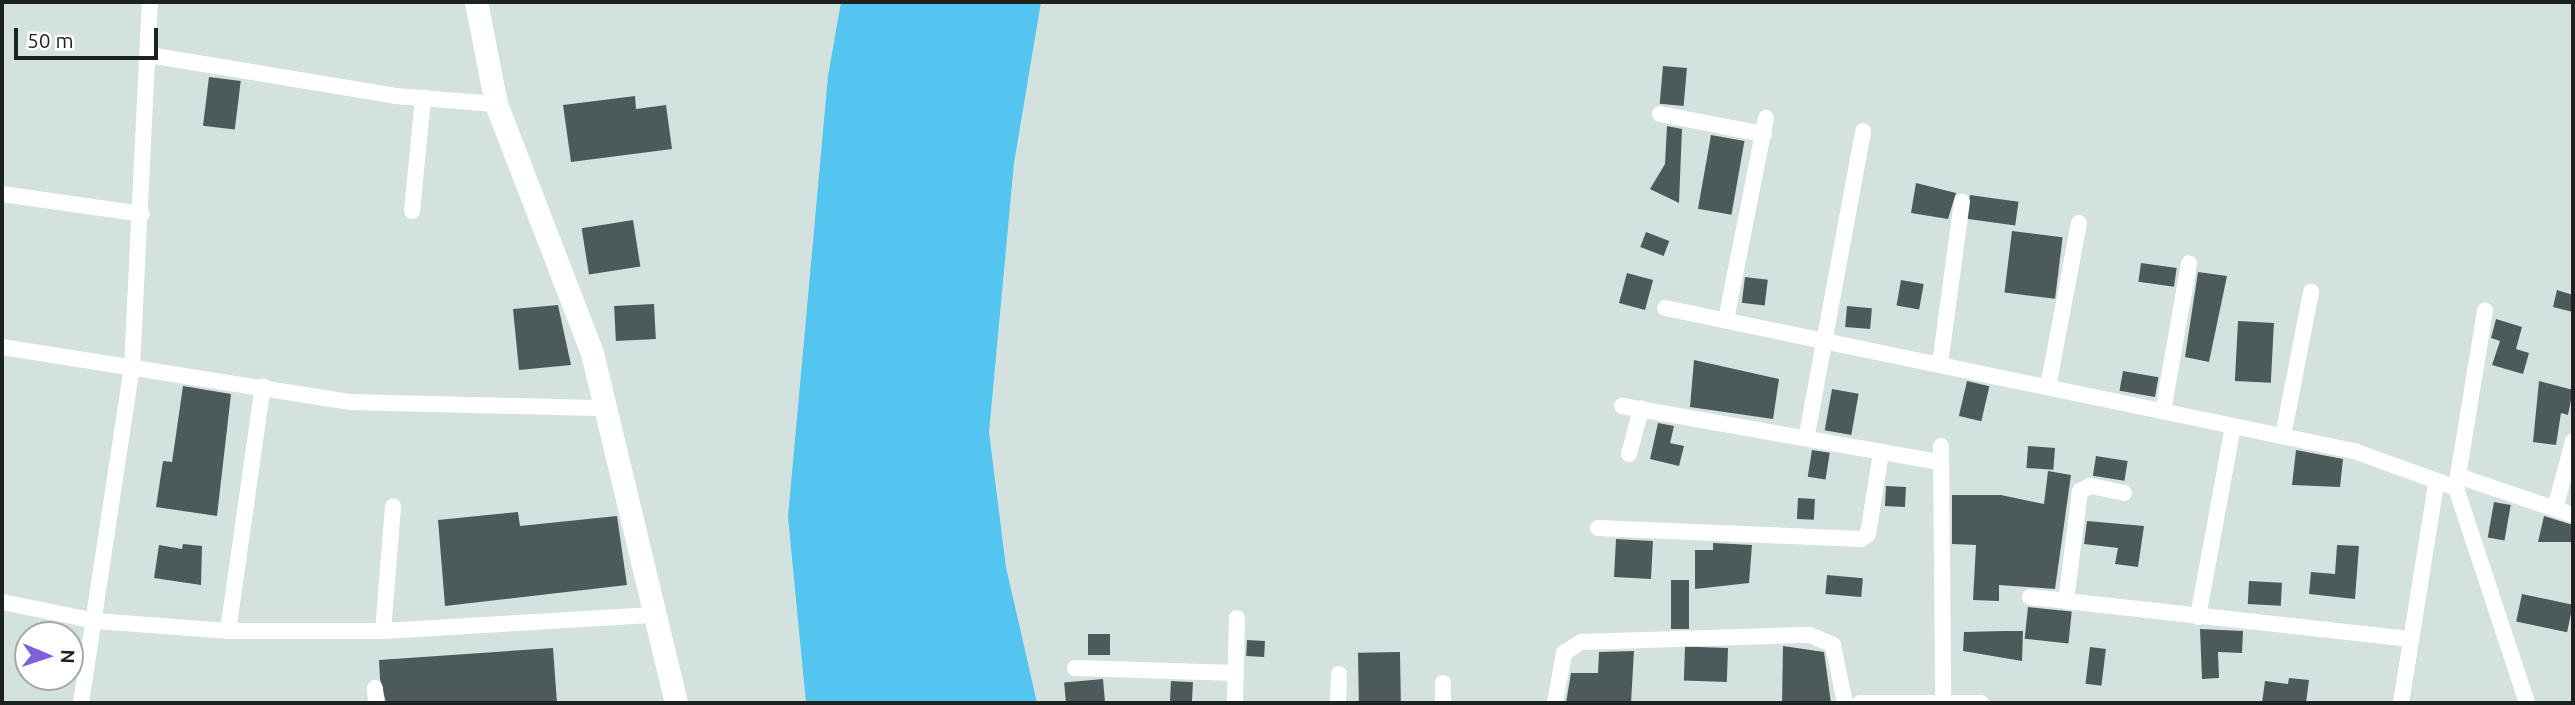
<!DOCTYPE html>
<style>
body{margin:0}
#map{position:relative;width:2575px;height:705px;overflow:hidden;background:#d3e2df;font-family:Ubuntu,sans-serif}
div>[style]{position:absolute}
.water>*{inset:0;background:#53c5ef}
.building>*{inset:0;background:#4d5a5b;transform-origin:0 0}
.street>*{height:16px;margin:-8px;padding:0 8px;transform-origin:8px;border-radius:8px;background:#fff}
.secondary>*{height:23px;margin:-11.5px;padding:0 11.5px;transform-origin:11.5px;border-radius:11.5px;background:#fff}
span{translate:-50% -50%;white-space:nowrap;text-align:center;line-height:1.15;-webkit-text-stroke:7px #fff;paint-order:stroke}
.frame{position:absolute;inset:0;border:4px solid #1d2221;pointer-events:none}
.north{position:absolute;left:14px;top:621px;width:70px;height:70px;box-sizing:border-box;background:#fff;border:2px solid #a5a7a6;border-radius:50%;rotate:92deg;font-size:19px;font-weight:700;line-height:28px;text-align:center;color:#1d2221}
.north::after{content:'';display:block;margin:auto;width:24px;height:32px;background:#7d61db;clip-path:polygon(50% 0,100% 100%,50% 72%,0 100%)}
.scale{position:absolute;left:14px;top:28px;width:144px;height:32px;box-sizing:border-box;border:4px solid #1d2221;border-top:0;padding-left:9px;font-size:21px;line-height:24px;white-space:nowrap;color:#1d2221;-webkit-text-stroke:5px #fff;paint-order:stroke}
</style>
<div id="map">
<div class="water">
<div style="clip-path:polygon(841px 2px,1041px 2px,1014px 163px,989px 432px,1006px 567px,1037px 703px,806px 703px,788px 517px,828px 76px)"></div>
</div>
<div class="building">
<div style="left:1663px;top:66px;width:24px;height:38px;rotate:5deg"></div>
<div style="left:209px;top:77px;width:32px;height:49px;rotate:7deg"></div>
<div style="clip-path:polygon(635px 96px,636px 109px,666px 105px,672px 149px,571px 162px,563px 105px)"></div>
<div style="clip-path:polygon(1667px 126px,1682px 129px,1679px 203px,1650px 189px,1665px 164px)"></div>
<div style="left:1711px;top:135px;width:34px;height:75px;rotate:10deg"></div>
<div style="clip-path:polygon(1916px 183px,1956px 193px,1948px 219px,1911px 213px)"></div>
<div style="left:1970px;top:195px;width:49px;height:24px;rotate:8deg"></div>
<div style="left:633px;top:220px;width:47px;height:52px;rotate:81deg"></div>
<div style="left:2012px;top:231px;width:51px;height:62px;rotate:7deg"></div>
<div style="left:1646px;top:232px;width:25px;height:16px;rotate:21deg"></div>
<div style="left:2141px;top:263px;width:36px;height:19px;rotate:8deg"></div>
<div style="clip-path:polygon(2198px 272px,2227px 276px,2209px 362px,2185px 357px)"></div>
<div style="left:1627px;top:273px;width:27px;height:31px;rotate:15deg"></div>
<div style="left:1745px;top:277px;width:23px;height:26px;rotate:7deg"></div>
<div style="left:1901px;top:280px;width:23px;height:26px;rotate:10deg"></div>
<div style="clip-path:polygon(2557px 290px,2573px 295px,2573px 312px,2553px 307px)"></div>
<div style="left:654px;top:304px;width:35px;height:40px;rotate:87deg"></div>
<div style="clip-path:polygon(558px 305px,571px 365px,519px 370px,513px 309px)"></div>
<div style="left:1847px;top:306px;width:25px;height:21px;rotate:5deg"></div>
<div style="clip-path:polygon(2496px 319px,2522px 327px,2516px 349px,2529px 353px,2523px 374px,2492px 365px,2500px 341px,2491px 338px)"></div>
<div style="left:2238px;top:321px;width:36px;height:60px;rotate:3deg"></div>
<div style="clip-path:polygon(1694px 360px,1779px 379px,1773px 419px,1690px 407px)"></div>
<div style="left:2123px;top:371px;width:36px;height:20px;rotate:10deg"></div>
<div style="left:1967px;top:381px;width:23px;height:36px;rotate:13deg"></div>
<div style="clip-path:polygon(2539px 381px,2573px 390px,2568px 415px,2561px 413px,2556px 445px,2533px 442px)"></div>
<div style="clip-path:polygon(183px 386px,231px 394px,217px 516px,156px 507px,163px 461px,172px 462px)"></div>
<div style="left:1832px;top:389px;width:27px;height:42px;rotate:10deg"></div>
<div style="clip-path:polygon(1658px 423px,1674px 426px,1670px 443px,1684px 446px,1679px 466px,1650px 459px)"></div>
<div style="left:2028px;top:446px;width:27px;height:22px;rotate:4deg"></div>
<div style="left:1812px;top:450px;width:18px;height:27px;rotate:9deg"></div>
<div style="clip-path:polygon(2296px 450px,2343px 459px,2340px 487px,2292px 485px)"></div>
<div style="left:2096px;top:456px;width:32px;height:20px;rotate:9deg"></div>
<div style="clip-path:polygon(2048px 471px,2071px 475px,2055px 589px,1999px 585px,1999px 601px,1973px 600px,1976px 545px,1952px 544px,1952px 495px,2001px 495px,2044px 504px)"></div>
<div style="left:1886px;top:486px;width:20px;height:20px;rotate:3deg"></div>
<div style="left:1798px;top:498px;width:17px;height:21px;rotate:3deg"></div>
<div style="left:2494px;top:502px;width:17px;height:36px;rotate:10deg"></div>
<div style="clip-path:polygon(518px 512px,520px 526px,617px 516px,627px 585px,445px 606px,438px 520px)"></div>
<div style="clip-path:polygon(2544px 516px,2573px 525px,2573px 542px,2538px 542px)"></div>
<div style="clip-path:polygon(2087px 521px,2144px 526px,2138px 567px,2115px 564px,2118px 548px,2084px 544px)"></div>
<div style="left:1616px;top:539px;width:37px;height:38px;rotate:3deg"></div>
<div style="clip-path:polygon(1713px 543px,1752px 545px,1749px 583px,1695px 589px,1695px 550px,1713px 550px)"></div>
<div style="clip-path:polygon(183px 544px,202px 546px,201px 585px,154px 578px,159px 545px,182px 549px)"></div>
<div style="clip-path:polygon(2337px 545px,2359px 546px,2355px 599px,2309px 594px,2311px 572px,2335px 574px)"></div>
<div style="left:1827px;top:575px;width:36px;height:19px;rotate:5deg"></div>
<div style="left:1671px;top:580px;width:18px;height:49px"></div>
<div style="left:2249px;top:581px;width:33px;height:23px;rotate:3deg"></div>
<div style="left:2522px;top:594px;width:52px;height:28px;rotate:12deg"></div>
<div style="left:2028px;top:607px;width:44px;height:32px;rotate:6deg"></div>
<div style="clip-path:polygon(2200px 629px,2243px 631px,2242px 653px,2218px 652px,2219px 678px,2202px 679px)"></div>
<div style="clip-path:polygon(2004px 631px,2023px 631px,2022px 661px,1963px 651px,1964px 632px)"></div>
<div style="left:1110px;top:634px;width:21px;height:22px;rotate:90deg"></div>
<div style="left:1247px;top:640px;width:18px;height:16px;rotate:3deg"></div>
<div style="clip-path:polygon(1783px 646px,1824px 652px,1831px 703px,1782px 703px)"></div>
<div style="left:2090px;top:647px;width:16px;height:37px;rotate:7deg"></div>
<div style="clip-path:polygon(553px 648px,557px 703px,386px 703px,380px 679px,379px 660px)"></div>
<div style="left:1728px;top:648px;width:34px;height:43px;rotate:92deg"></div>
<div style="clip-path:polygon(1634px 651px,1631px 703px,1566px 703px,1571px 673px,1598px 673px,1599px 652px)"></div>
<div style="left:1400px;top:652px;width:51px;height:42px;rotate:89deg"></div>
<div style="clip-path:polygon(2289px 678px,2309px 680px,2306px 703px,2262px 703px,2265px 681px,2288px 684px)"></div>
<div style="left:1103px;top:679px;width:24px;height:39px;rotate:85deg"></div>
<div style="left:1171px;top:681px;width:22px;height:22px;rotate:3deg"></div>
</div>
<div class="street">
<div style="left:149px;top:55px;width:250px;rotate:9.4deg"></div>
<div style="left:396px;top:96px;width:100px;rotate:4.6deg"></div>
<div style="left:1660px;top:114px;width:106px;rotate:10.9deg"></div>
<div style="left:2px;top:194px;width:141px;rotate:8.1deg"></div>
<div style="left:412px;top:211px;width:114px;rotate:-84.4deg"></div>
<div style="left:1665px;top:308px;width:704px;rotate:11.73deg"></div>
<div style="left:2354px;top:451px;width:109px;rotate:19.9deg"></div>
<div style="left:2456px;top:488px;width:180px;rotate:-80.7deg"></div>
<div style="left:1726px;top:320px;width:206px;rotate:-78.8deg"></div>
<div style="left:2px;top:347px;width:353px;rotate:9deg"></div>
<div style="left:351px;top:402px;width:254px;rotate:1.4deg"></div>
<div style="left:1940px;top:364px;width:164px;rotate:-82.3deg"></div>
<div style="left:2048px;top:387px;width:167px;rotate:-79.3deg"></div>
<div style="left:1622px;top:406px;width:324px;rotate:10deg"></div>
<div style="left:2163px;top:411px;width:150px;rotate:-80deg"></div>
<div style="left:1808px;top:429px;width:303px;rotate:-79.5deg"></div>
<div style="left:2283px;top:436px;width:147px;rotate:-79deg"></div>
<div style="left:1941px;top:446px;width:254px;rotate:89.5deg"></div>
<div style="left:1629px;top:454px;width:47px;rotate:-75.1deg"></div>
<div style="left:2458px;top:476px;width:121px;rotate:18.7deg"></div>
<div style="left:2456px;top:488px;width:226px;rotate:71.7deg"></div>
<div style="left:2124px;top:493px;width:35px;rotate:-168deg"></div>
<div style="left:2090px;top:486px;width:11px;rotate:153deg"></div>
<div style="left:2080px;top:491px;width:111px;rotate:97.3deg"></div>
<div style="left:2066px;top:601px;width:347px;rotate:6.3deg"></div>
<div style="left:2555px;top:509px;width:70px;rotate:-75.2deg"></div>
<div style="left:1598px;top:528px;width:263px;rotate:2.4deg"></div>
<div style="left:1861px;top:539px;width:9px;rotate:-36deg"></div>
<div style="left:1868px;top:534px;width:82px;rotate:-80.9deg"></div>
<div style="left:2030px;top:597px;width:36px;rotate:6deg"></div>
<div style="left:2px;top:602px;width:96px;rotate:11.4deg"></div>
<div style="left:96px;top:621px;width:132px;rotate:4.3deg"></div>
<div style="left:228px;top:631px;width:155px"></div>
<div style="left:383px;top:631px;width:272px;rotate:-3.4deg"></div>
<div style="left:2198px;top:617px;width:193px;rotate:-79.6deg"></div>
<div style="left:228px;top:631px;width:247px;rotate:-81.9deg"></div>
<div style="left:383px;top:631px;width:125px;rotate:-85.4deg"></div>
<div style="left:1075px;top:668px;width:161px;rotate:1.8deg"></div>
<div style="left:375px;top:688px;width:15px;rotate:86deg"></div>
<div style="left:81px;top:703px;width:340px;rotate:-81.4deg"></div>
<div style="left:132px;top:367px;width:365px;rotate:-87.2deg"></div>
<div style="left:1235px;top:703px;width:85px;rotate:-88.7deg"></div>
<div style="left:1338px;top:703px;width:29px;rotate:-88deg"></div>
<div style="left:1443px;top:703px;width:20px;rotate:-90deg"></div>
<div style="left:1555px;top:703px;width:51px;rotate:-79.8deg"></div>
<div style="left:1564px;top:653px;width:20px;rotate:-33deg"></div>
<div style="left:1581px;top:642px;width:229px;rotate:-1.8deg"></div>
<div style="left:1810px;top:635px;width:25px;rotate:23deg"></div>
<div style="left:1833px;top:645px;width:59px;rotate:78.3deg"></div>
<div style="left:1860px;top:703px;width:121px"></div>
<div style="left:2401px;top:703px;width:222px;rotate:-80.9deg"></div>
</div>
<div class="secondary">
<div style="left:476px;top:2px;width:104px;rotate:78.9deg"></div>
<div style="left:496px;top:104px;width:267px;rotate:68.9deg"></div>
<div style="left:592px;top:353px;width:360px;rotate:76.5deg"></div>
</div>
<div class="frame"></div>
<div class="north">N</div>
<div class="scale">50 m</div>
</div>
